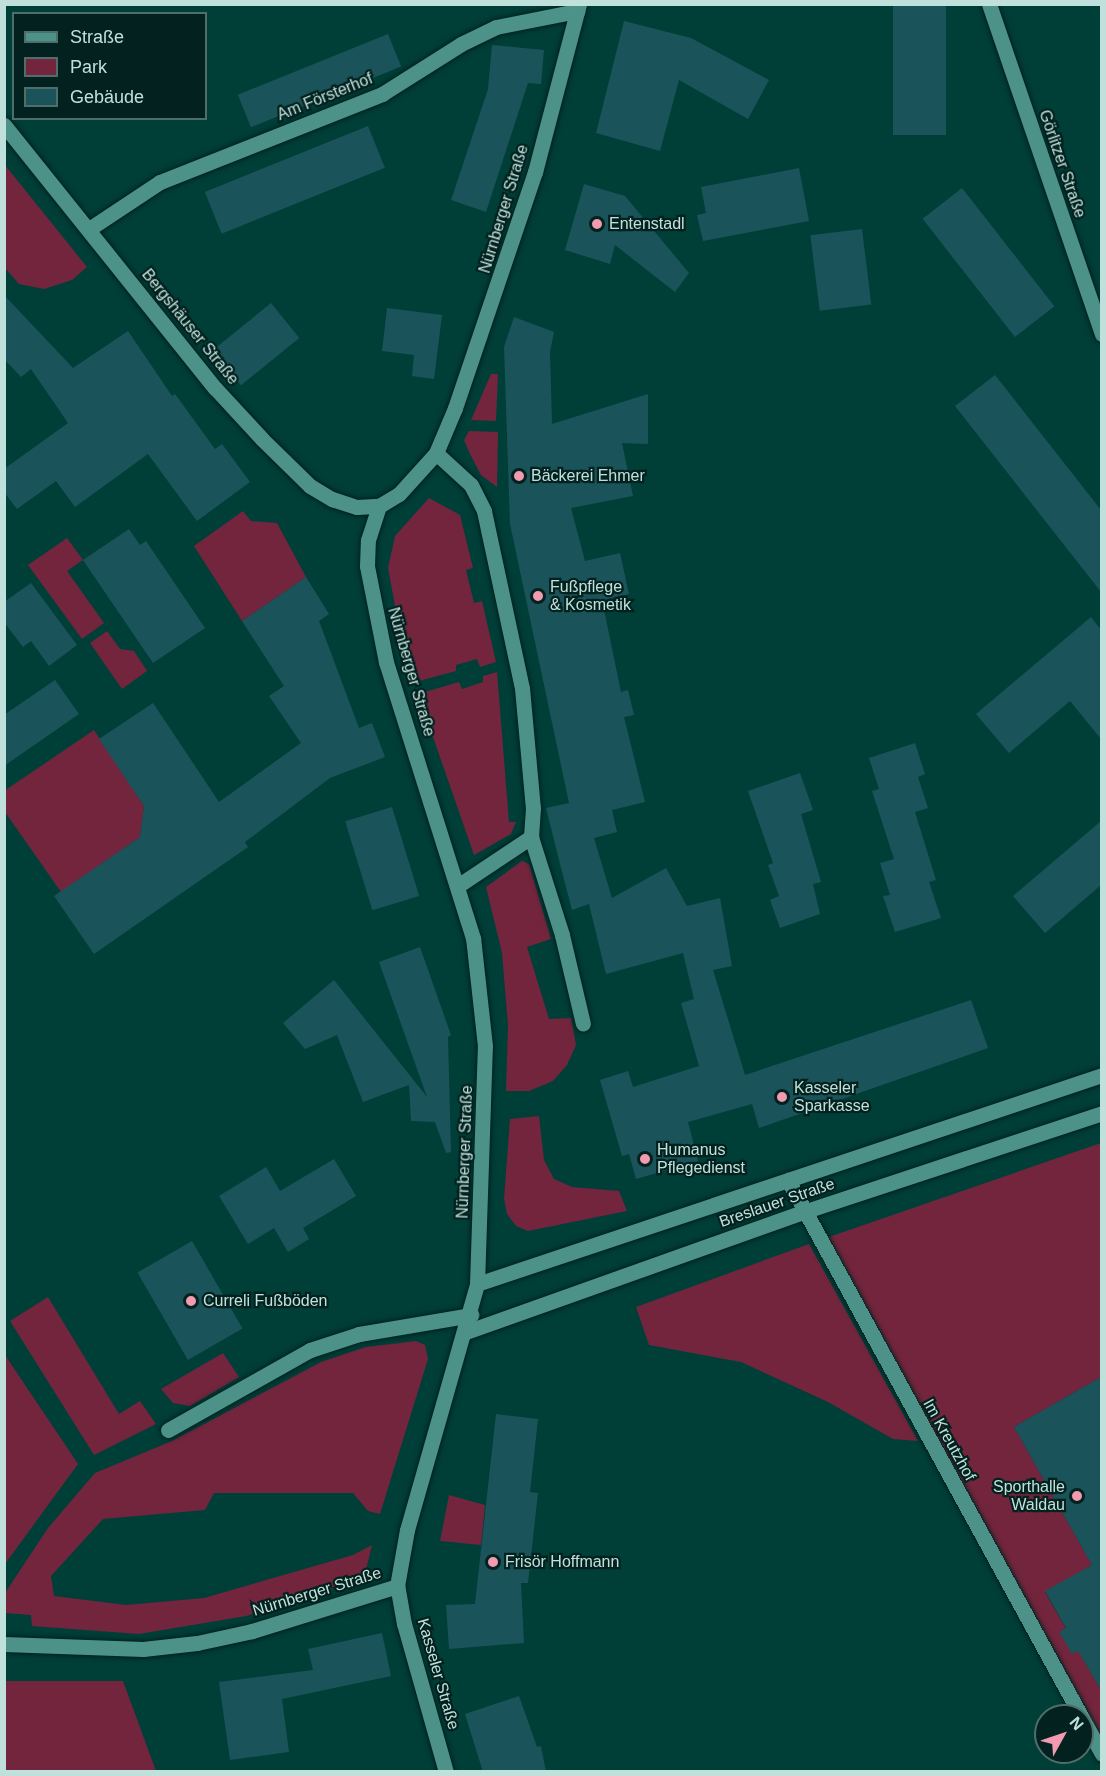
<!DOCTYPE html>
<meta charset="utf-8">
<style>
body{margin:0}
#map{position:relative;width:1106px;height:1776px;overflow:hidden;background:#003e38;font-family:Helvetica,sans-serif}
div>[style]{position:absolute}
.green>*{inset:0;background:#72253d}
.building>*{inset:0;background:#1a545a;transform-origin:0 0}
.roads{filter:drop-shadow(0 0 2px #00221e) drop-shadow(0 0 2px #00221e)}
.minor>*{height:15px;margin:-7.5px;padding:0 7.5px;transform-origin:7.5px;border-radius:7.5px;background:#4d9289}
.dots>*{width:16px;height:16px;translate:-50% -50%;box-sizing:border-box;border:3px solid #03211e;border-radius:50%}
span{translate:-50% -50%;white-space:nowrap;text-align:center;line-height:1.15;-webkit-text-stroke:4.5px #03211e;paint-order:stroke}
.street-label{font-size:16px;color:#c0e1db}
.poi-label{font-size:16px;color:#c0e1db}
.left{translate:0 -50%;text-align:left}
.right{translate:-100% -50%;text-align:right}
.frame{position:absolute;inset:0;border:6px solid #c0e1db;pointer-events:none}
.legend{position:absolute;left:12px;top:12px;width:195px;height:108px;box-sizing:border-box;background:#03211e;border:2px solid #4f6e6a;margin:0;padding:8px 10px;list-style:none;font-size:18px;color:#c0e1db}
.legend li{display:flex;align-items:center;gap:12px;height:30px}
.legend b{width:30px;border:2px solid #4f6e6a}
.north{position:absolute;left:1034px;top:1704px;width:60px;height:60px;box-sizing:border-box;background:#03211e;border:2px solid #4f6e6a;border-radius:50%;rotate:50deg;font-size:16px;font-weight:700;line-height:24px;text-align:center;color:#c0e1db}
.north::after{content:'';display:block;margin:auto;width:21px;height:27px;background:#f29aaf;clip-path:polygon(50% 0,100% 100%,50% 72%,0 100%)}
</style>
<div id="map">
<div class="green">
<div style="clip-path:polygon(5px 165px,87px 267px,72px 280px,44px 289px,19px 284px,5px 268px)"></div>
<div style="clip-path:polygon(491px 374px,498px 374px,496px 421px,471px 420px)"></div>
<div style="clip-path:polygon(469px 431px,498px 432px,497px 487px,481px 475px,470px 454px,464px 440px)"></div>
<div style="clip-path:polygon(429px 498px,460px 515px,473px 568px,466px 570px,474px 603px,482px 601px,496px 662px,480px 667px,477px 659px,456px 665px,456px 671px,415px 682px,401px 638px,388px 568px,395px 536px)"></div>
<div style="clip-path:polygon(243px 511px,251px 521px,277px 523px,306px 577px,242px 621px,194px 546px)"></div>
<div style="clip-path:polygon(67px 538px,83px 560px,67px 571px,104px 623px,82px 639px,28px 565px)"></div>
<div style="clip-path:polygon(107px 631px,120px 649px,134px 651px,147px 671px,122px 689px,90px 643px)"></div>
<div style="clip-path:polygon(497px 672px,509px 822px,516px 822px,511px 834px,474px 855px,418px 694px,459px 682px,462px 689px,483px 682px,483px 676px)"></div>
<div style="clip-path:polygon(94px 730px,144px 806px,140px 837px,61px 892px,5px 812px,4px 791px)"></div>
<div style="clip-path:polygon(522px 861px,529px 864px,551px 939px,527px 947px,549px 1019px,571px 1018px,576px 1045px,567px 1065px,553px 1081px,529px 1091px,506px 1091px,508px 1025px,502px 953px,486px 887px)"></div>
<div style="clip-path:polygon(539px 1116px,544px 1160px,554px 1179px,572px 1187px,619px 1191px,627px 1211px,528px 1231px,516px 1226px,507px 1214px,504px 1199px,510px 1119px)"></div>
<div style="clip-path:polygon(1101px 1143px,1101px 1377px,1014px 1427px,1092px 1565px,1045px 1592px,1101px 1690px,1101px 1739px,826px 1238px)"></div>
<div style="clip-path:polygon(809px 1244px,918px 1441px,893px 1439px,828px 1402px,741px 1362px,649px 1345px,636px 1307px)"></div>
<div style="clip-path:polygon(48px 1297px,119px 1414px,140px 1401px,156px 1424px,94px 1455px,10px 1321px)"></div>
<div style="clip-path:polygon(416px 1341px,425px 1345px,428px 1359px,380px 1514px,368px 1511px,353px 1493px,214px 1493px,205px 1510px,103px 1519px,51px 1576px,54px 1596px,126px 1605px,204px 1598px,353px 1555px,372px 1545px,364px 1578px,246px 1616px,139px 1634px,32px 1626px,31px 1615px,5px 1613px,5px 1593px,48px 1528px,95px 1473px,172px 1441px,321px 1362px,366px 1347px)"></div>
<div style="clip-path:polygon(223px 1353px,239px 1377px,190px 1406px,173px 1403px,161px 1389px)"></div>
<div style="clip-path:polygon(5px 1355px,78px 1464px,5px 1564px)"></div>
<div style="clip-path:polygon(449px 1495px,485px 1505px,481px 1545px,440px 1541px)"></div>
<div style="clip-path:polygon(5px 1681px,123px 1681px,156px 1771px,5px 1771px)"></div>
</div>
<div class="building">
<div style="left:893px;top:4px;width:53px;height:131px"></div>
<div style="clip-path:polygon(624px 21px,691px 38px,769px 80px,748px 119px,679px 80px,660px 151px,596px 133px)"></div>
<div style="left:388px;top:34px;width:35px;height:162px;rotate:68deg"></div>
<div style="clip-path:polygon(492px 45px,544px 50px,541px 84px,528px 83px,486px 212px,451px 200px,488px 89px)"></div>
<div style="left:368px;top:126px;width:45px;height:176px;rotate:68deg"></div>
<div style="clip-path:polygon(799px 168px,809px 221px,703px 241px,697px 215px,706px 213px,701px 187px)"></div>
<div style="clip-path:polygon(584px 184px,625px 196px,689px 273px,675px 292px,615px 245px,610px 264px,565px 250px)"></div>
<div style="left:962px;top:188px;width:150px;height:50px;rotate:52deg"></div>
<div style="left:862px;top:229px;width:76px;height:52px;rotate:83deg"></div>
<div style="clip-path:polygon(4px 295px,73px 368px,128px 331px,172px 396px,175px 394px,215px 449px,222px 444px,250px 482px,197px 521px,148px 454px,75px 507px,56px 481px,17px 509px,4px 492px,4px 469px,68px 423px,31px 369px,21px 377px,4px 359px)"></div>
<div style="left:271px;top:303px;width:45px;height:75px;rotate:51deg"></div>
<div style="clip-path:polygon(387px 308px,442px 315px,434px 379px,412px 376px,414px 355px,382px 351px)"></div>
<div style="clip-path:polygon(514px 317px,554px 332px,550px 352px,552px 424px,648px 394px,648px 444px,622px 443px,633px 496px,571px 508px,585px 561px,620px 553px,629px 594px,602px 600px,621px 692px,628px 690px,634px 715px,624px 717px,645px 802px,612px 810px,617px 832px,594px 838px,612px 898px,666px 868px,687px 906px,720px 898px,732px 966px,713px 970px,745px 1075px,971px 1000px,988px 1048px,759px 1128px,752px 1104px,688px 1122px,698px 1161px,636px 1179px,629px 1154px,622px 1156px,600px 1080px,628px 1071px,633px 1087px,699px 1066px,681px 1003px,694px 999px,683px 953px,606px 974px,589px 904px,572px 910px,560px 864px,546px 808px,569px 803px,510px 524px,504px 347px)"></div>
<div style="clip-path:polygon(995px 375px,1101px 510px,1101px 592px,955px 406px)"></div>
<div style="clip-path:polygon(129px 529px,140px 545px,146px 541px,205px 628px,153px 663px,83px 560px)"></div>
<div style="clip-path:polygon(306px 577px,329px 614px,319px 621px,359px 728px,372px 723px,385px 757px,330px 778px,245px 842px,248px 847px,94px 954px,54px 896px,140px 837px,144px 806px,99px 739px,153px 703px,219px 802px,301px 743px,269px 696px,284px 686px,242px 621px)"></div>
<div style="clip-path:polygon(31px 583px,77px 645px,49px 666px,31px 641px,23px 647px,4px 622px,4px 602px)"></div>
<div style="clip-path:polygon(1091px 617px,1101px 630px,1101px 739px,1070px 701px,1009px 753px,976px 714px)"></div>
<div style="clip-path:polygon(55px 680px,79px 714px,4px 766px,4px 715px)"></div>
<div style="clip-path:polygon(915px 743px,925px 774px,918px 777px,928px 808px,915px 812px,936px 880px,929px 882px,941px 918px,895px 932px,883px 896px,890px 895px,880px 863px,894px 859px,872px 791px,879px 789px,869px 758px)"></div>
<div style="clip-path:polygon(800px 773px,813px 810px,801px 814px,821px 882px,813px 884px,820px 914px,780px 928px,770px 900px,779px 896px,768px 865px,773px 863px,748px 791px)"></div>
<div style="left:392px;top:807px;width:93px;height:49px;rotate:73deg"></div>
<div style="clip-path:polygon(1101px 821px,1101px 885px,1045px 933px,1013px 896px)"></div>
<div style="clip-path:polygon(420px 947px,451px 1035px,448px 1037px,451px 1152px,446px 1153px,435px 1122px,411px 1121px,409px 1085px,363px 1102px,337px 1035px,305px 1049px,283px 1023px,334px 980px,427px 1097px,379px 962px)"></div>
<div style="clip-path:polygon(334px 1159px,356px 1196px,303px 1228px,309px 1239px,288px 1252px,274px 1228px,248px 1244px,219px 1196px,266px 1167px,280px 1191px)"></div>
<div style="left:192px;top:1241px;width:101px;height:63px;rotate:60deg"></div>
<div style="clip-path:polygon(1101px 1377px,1101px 1690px,1078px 1651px,1072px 1654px,1059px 1632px,1066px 1628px,1045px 1591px,1092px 1565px,1014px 1427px)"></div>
<div style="clip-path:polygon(496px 1414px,538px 1419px,530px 1492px,538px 1493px,528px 1583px,521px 1583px,524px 1643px,449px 1649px,446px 1605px,475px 1604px)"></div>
<div style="clip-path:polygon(382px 1633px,391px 1676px,282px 1699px,289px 1752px,230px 1760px,219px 1682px,313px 1670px,308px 1649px)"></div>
<div style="clip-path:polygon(519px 1696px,537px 1747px,541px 1746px,546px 1772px,483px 1772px,465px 1714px)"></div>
</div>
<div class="roads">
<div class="minor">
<div style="left:989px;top:4px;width:349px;rotate:71.1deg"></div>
<div style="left:4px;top:125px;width:337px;rotate:51.3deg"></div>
<div style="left:215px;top:388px;width:69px;rotate:47.3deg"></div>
<div style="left:262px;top:439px;width:67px;rotate:44.4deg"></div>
<div style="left:310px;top:486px;width:26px;rotate:31deg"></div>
<div style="left:332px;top:499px;width:26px;rotate:18deg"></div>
<div style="left:357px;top:507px;width:22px;rotate:-3deg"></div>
<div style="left:89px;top:229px;width:85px;rotate:-33.5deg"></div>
<div style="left:160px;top:182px;width:239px;rotate:-21.6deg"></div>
<div style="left:382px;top:94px;width:93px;rotate:-32.3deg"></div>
<div style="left:461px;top:44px;width:39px;rotate:-26deg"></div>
<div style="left:496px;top:27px;width:83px;rotate:-11.2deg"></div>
<div style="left:436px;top:453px;width:47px;rotate:42.4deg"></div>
<div style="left:471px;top:485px;width:29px;rotate:63deg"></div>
<div style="left:484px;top:511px;width:181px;rotate:77.9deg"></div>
<div style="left:522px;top:688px;width:121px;rotate:84.8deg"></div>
<div style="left:533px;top:808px;width:29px;rotate:94deg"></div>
<div style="left:531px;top:837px;width:103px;rotate:72.4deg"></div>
<div style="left:562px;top:935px;width:91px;rotate:76.7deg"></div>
<div style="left:459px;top:885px;width:87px;rotate:-33.7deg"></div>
<div style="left:788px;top:1180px;width:611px;rotate:61.34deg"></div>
<div style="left:477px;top:1284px;width:659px;rotate:-18.49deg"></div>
<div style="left:466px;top:1332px;width:358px;rotate:-19.6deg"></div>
<div style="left:803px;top:1212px;width:315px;rotate:-18.3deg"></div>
<div style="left:168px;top:1430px;width:163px;rotate:-29.4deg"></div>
<div style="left:310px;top:1350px;width:52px;rotate:-18.1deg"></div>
<div style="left:359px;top:1334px;width:114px;rotate:-9.6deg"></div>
<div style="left:4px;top:1644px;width:139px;rotate:2.1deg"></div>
<div style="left:143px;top:1649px;width:54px;rotate:-6.3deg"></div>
<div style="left:197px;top:1643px;width:56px;rotate:-12.3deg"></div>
<div style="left:252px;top:1631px;width:152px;rotate:-17.2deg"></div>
<div style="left:1082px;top:1718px;width:41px;rotate:60.9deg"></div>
<div style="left:446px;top:1772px;width:154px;rotate:-105.8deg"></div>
<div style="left:404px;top:1624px;width:39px;rotate:-100deg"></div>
<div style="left:397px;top:1586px;width:57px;rotate:-79.9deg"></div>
<div style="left:407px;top:1530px;width:256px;rotate:-74.1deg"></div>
<div style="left:477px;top:1284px;width:238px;rotate:-88.1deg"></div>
<div style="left:485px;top:1046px;width:109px;rotate:-96.3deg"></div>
<div style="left:473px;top:938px;width:289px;rotate:-107.5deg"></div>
<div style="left:386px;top:662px;width:98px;rotate:-101.2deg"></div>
<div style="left:367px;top:566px;width:26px;rotate:-88deg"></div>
<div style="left:368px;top:540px;width:36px;rotate:-72deg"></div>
<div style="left:379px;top:506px;width:23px;rotate:-31deg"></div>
<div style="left:399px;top:494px;width:55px;rotate:-47.9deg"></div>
<div style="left:436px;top:453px;width:49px;rotate:-67.1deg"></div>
<div style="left:455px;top:408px;width:249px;rotate:-71.3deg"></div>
<div style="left:535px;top:172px;width:174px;rotate:-75.3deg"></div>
</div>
</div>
<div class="dots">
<div style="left:597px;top:224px;background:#f29aaf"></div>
<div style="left:519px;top:476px;background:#f29aaf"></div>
<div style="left:538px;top:596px;background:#f29aaf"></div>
<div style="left:782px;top:1097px;background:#f29aaf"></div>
<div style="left:645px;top:1159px;background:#f29aaf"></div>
<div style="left:191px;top:1301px;background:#f29aaf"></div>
<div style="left:1077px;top:1496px;background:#f29aaf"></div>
<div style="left:493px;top:1562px;background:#f29aaf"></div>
</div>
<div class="street-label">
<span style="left:325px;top:97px;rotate:-22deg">Am Försterhof</span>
<span style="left:1062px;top:164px;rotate:71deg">Görlitzer Straße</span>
<span style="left:504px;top:209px;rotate:-73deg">Nürnberger Straße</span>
<span style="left:190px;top:327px;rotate:51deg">Bergshäuser Straße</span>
<span style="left:411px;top:672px;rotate:74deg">Nürnberger Straße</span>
<span style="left:465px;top:1152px;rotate:-88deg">Nürnberger Straße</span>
<span style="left:777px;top:1203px;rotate:-19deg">Breslauer Straße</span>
<span style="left:949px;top:1440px;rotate:61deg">Im Kreutzhof</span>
<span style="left:317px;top:1592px;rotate:-17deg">Nürnberger Straße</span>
<span style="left:438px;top:1674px;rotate:74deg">Kasseler Straße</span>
</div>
<div class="poi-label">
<span class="left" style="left:609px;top:224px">Entenstadl</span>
<span class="left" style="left:531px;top:476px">Bäckerei Ehmer</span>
<span class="left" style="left:550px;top:596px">Fußpflege<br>&amp; Kosmetik</span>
<span class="left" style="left:794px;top:1097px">Kasseler<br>Sparkasse</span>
<span class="left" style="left:657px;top:1159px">Humanus<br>Pflegedienst</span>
<span class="left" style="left:203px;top:1301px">Curreli Fußböden</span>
<span class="right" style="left:1065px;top:1496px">Sporthalle<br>Waldau</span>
<span class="left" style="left:505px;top:1562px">Frisör Hoffmann</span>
</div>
<div class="frame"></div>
<ul class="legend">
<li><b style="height:8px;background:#4d9289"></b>Straße</li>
<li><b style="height:16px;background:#72253d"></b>Park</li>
<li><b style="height:16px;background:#1a545a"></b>Gebäude</li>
</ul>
<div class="north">N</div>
</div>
